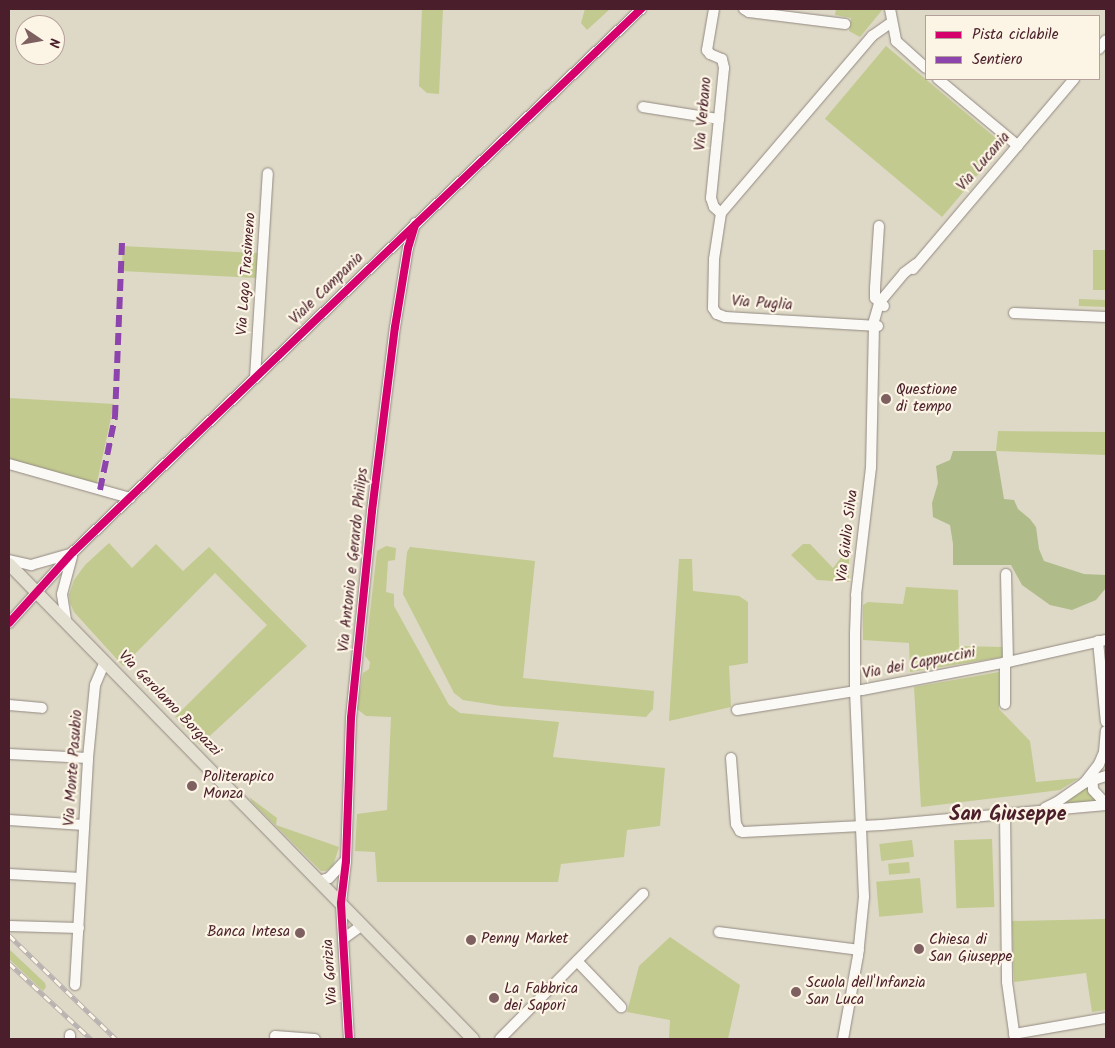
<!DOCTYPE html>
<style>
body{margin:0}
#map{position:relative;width:1115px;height:1048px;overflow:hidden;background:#ded9c6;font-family:Kalam,sans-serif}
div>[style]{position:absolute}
.green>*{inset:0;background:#c2ca8f;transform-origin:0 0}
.forest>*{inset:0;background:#afbc8a}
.roads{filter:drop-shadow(0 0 1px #938982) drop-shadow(0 0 1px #938982)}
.minor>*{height:10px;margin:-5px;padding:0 5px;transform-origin:5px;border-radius:5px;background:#faf9f6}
.major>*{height:12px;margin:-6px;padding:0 6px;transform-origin:6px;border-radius:6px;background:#e4e0d2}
.rail>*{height:4.5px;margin-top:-2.25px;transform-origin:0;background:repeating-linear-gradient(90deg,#fcf5e5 0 8px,#b8b2b1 0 16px);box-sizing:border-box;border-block:1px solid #b8b2b1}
.quiet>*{height:6px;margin-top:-3px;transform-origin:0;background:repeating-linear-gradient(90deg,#8e44ad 0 12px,transparent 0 18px)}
.cycleway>*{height:8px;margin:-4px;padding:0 4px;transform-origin:4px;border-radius:4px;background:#d6006c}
.dots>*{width:14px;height:14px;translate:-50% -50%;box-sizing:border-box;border:2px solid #fcf5e5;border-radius:50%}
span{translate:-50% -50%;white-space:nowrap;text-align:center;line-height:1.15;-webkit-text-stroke:4.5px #fcf5e5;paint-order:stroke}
.street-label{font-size:15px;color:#4a1f2b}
.poi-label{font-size:15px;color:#4a1f2b}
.left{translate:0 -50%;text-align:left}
.right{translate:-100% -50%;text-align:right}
.district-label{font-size:20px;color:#4a1f2b;font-weight:700}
.frame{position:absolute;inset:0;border:10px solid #4a1f2b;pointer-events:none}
.legend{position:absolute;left:925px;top:15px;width:175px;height:65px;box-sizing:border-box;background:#fcf5e5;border:1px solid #b59f9b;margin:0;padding:6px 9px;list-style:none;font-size:15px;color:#4a1f2b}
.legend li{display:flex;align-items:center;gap:10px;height:25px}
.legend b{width:25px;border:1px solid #b59f9b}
.north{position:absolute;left:15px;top:15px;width:50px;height:50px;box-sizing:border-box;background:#fcf5e5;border:1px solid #b59f9b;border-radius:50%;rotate:102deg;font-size:14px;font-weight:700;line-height:20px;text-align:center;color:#4a1f2b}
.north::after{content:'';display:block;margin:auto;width:18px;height:22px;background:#7e6061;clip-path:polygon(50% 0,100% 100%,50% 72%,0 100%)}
</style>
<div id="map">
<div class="green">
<div style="clip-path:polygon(422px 9px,443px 9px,439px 94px,427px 93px,419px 86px)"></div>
<div style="clip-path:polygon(585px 9px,610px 9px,587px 30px,581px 23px)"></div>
<div style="clip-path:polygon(836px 9px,883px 9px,860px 37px,849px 31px,851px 18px,835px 15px)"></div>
<div style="left:886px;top:46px;width:153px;height:95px;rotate:40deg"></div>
<div style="left:123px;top:246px;width:136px;height:25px;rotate:3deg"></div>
<div style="left:1093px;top:250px;width:13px;height:40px"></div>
<div style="left:1079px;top:299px;width:27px;height:7px;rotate:2deg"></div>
<div style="clip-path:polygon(9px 398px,114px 404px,96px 487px,9px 462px)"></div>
<div style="clip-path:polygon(998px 431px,1106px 432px,1106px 455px,996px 451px)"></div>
<div style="clip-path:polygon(109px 543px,132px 568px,156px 544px,183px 571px,209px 547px,307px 646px,200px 745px,175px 717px,267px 625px,215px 573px,123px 666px,74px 612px,70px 603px,69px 595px,74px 580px,85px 565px)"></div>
<div style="clip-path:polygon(803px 544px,810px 544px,833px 568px,843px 555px,849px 556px,849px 582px,817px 580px,791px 555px)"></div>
<div style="clip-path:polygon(386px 546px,396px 548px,395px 560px,388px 561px,386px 592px,394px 594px,394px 606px,449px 705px,460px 713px,559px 722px,553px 757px,665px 768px,660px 826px,627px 830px,624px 857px,561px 864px,558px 882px,377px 882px,375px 852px,355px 851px,357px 814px,387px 810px,391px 717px,366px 716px,357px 709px,363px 673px,369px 669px,370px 662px,365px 656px,377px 551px)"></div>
<div style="clip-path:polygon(410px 547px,535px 561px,523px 678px,654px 691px,653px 709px,646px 717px,501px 706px,463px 700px,454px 693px,403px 594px,407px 552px)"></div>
<div style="clip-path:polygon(679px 559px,692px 559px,693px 591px,739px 596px,748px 602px,748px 663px,729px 666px,731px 707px,669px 721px)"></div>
<div style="clip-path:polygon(906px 587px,958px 590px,959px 646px,1003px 647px,1003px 657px,910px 672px,909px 643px,863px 640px,863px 605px,868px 602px,903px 604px)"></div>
<div style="clip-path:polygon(999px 672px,999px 709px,1030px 741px,1036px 782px,1079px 778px,1060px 790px,921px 807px,914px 687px)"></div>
<div style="clip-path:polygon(1088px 785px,1097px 801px,1058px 805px)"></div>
<div style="clip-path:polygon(249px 797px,277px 818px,276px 825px,339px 847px,333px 866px,326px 871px,321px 871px,252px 802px)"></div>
<div style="left:992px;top:839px;width:68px;height:38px;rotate:88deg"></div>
<div style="left:912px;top:840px;width:17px;height:33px;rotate:83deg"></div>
<div style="left:909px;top:862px;width:11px;height:21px;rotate:85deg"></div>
<div style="left:920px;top:878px;width:35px;height:44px;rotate:85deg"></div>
<div style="clip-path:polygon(1106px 919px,1106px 1010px,1092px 1012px,1086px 973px,1014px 982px,1012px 921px)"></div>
<div style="clip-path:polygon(670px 937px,740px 985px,728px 1039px,669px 1039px,670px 1020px,627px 1012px,639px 966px)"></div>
<div style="clip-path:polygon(9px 949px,45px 983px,46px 987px,43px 991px,9px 959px)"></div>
</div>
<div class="forest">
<div style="clip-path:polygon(953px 451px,996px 451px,1004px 499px,1014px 500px,1018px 509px,1030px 519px,1036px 527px,1039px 549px,1044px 561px,1084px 574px,1106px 575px,1106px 588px,1096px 600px,1072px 610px,1050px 605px,1022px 585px,1011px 565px,953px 565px,953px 544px,950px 525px,933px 517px,932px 503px,938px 483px,936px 466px,950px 460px)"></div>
</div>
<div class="roads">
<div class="minor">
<div style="left:714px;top:9px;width:42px;rotate:99.7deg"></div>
<div style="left:707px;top:50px;width:5px;rotate:53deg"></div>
<div style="left:710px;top:54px;width:13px;rotate:23deg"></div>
<div style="left:722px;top:59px;width:9px;rotate:77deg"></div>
<div style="left:724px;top:68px;width:131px;rotate:95.7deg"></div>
<div style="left:711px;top:198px;width:9px;rotate:72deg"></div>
<div style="left:714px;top:207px;width:9px;rotate:41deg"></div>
<div style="left:744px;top:9px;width:6px;rotate:31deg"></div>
<div style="left:749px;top:12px;width:97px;rotate:7.1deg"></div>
<div style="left:890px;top:9px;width:33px;rotate:79deg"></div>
<div style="left:896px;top:41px;width:40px;rotate:42deg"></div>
<div style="left:1099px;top:49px;width:11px;rotate:-52deg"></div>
<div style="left:938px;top:79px;width:104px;rotate:39.9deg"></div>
<div style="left:643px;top:107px;width:77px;rotate:9deg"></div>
<div style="left:879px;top:226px;width:62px;rotate:93.7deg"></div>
<div style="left:875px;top:288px;width:10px;rotate:90deg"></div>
<div style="left:875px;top:298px;width:12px;rotate:42deg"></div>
<div style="left:913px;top:269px;width:249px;rotate:-49.7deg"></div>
<div style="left:1014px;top:313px;width:92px;rotate:2.5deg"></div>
<div style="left:878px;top:326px;width:153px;rotate:-176.6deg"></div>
<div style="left:725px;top:317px;width:9px;rotate:-159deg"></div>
<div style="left:717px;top:314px;width:7px;rotate:-124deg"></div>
<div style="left:713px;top:308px;width:49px;rotate:-88.8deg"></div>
<div style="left:714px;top:259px;width:47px;rotate:-81.3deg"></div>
<div style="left:721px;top:213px;width:233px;rotate:-49.5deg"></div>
<div style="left:872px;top:36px;width:24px;rotate:-35deg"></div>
<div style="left:255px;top:377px;width:204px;rotate:-86.4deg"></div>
<div style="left:9px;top:464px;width:126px;rotate:15.7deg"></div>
<div style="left:9px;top:560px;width:23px;rotate:13deg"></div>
<div style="left:31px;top:565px;width:41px;rotate:-15.8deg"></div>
<div style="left:1006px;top:574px;width:88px;rotate:88.7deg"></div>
<div style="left:66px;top:620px;width:26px;rotate:-99deg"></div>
<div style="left:62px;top:594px;width:39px;rotate:-75deg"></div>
<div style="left:9px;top:623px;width:96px;rotate:-48deg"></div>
<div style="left:73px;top:552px;width:786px;rotate:-43.71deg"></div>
<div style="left:1098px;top:641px;width:81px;rotate:84.4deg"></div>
<div style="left:1005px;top:704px;width:42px;rotate:-90deg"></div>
<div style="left:9px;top:705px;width:33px;rotate:5deg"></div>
<div style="left:737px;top:710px;width:127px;rotate:-9.1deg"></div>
<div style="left:862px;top:690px;width:149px;rotate:-10.9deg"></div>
<div style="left:1008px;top:662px;width:100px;rotate:-12.7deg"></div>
<div style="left:9px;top:754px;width:79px;rotate:2.9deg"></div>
<div style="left:731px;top:758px;width:66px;rotate:85.7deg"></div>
<div style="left:736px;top:824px;width:8px;rotate:60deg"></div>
<div style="left:740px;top:831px;width:3px;rotate:18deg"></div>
<div style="left:743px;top:832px;width:139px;rotate:-2.9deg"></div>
<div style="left:882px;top:825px;width:225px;rotate:-5.1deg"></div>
<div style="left:1092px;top:774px;width:16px;rotate:86deg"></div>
<div style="left:1093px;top:790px;width:19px;rotate:47deg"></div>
<div style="left:1085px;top:782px;width:23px;rotate:-52deg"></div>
<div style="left:1099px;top:764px;width:13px;rotate:-67deg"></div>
<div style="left:1104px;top:752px;width:21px;rotate:-85deg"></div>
<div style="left:1045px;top:808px;width:13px;rotate:-27deg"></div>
<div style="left:1057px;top:802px;width:33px;rotate:-35deg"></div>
<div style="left:1084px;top:783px;width:23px;rotate:-18deg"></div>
<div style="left:1005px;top:814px;width:168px;rotate:89.3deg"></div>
<div style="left:1007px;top:982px;width:58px;rotate:82deg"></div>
<div style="left:9px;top:820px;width:75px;rotate:3.8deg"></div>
<div style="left:9px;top:874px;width:72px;rotate:3.2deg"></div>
<div style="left:319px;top:881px;width:10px;rotate:-17deg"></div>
<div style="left:329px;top:878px;width:23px;rotate:-47deg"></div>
<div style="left:9px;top:926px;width:70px;rotate:1.6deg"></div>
<div style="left:719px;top:932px;width:141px;rotate:7.3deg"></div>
<div style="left:343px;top:939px;width:24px;rotate:-36deg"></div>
<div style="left:577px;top:961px;width:64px;rotate:46.3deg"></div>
<div style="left:75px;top:985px;width:227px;rotate:-86.7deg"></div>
<div style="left:88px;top:758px;width:73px;rotate:-84.5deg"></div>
<div style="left:95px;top:685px;width:25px;rotate:-67deg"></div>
<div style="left:1014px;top:1034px;width:93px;rotate:-9.9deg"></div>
<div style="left:275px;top:1036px;width:40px;rotate:4.3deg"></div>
<div style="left:70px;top:1039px;width:4px;rotate:-90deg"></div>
<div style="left:349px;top:1039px;width:136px;rotate:-93.4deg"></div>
<div style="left:341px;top:903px;width:42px;rotate:-83.2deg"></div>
<div style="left:346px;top:861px;width:143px;rotate:-88deg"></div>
<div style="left:351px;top:718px;width:208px;rotate:-84.2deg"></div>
<div style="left:372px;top:511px;width:185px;rotate:-82.9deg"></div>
<div style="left:395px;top:327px;width:80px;rotate:-80.7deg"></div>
<div style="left:408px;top:248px;width:26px;rotate:-74deg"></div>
<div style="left:500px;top:1039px;width:204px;rotate:-45.4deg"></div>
<div style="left:843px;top:1039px;width:84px;rotate:-79.8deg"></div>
<div style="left:858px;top:956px;width:59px;rotate:-84.2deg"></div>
<div style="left:864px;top:897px;width:205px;rotate:-92.5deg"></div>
<div style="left:855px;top:692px;width:59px;rotate:-90deg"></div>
<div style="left:855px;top:633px;width:38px;rotate:-88deg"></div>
<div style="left:856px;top:595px;width:128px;rotate:-83.3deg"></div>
<div style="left:871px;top:468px;width:147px;rotate:-88.8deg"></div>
<div style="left:874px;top:321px;width:19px;rotate:-74deg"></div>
<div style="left:879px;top:303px;width:39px;rotate:-50deg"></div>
<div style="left:904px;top:273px;width:15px;rotate:-37deg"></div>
</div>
<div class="major">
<div style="left:9px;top:564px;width:664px;rotate:45.67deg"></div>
</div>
</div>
<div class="rail">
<div style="left:9px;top:935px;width:149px;rotate:44.2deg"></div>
<div style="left:9px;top:963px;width:112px;rotate:42.8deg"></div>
</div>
<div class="quiet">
<div style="left:100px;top:490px;width:75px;rotate:-78.4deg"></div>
<div style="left:115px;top:417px;width:175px;rotate:-87.7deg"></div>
</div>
<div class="cycleway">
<div style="left:9px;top:623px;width:96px;rotate:-48deg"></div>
<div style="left:73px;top:552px;width:786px;rotate:-43.71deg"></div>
<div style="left:349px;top:1039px;width:136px;rotate:-93.4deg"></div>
<div style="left:341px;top:903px;width:42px;rotate:-83.2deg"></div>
<div style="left:346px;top:861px;width:143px;rotate:-88deg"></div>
<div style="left:351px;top:718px;width:208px;rotate:-84.2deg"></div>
<div style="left:372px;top:511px;width:185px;rotate:-82.9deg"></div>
<div style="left:395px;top:327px;width:80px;rotate:-80.7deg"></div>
<div style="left:408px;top:248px;width:24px;rotate:-73deg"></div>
</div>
<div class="dots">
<div style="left:886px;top:399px;background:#7e6061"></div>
<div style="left:192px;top:786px;background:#7e6061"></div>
<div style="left:300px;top:933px;background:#7e6061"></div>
<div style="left:471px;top:940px;background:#7e6061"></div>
<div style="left:919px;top:949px;background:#7e6061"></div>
<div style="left:796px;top:992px;background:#7e6061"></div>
<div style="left:494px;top:998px;background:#7e6061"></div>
</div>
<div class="street-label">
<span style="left:704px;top:114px;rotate:-85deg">Via Verbano</span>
<span style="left:984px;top:162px;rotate:-49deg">Via Lucania</span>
<span style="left:247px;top:274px;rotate:-86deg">Via Lago Trasimeno</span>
<span style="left:327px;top:289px;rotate:-44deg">Viale Campania</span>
<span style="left:762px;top:304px;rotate:4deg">Via Puglia</span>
<span style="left:848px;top:536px;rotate:-83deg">Via Giulio Silva</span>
<span style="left:354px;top:560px;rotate:-84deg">Via Antonio e Gerardo Philips</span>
<span style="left:919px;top:664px;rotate:-11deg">Via dei Cappuccini</span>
<span style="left:169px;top:704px;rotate:46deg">Via Gerolamo Borgazzi</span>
<span style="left:74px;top:768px;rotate:-86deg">Via Monte Pasubio</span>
<span style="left:331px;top:972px;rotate:-94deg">Via Gorizia</span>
</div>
<div class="poi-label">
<span class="left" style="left:896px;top:399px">Questione<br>di tempo</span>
<span class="left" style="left:203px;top:786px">Politerapico<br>Monza</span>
<span class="right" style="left:290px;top:933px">Banca Intesa</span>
<span class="left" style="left:481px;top:940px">Penny Market</span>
<span class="left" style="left:929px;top:949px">Chiesa di<br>San Giuseppe</span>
<span class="left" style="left:806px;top:992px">Scuola dell'Infanzia<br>San Luca</span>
<span class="left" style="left:504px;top:998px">La Fabbrica<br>dei Sapori</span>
</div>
<div class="district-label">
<span style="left:1008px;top:815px">San Giuseppe</span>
</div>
<div class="frame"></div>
<ul class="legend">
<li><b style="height:6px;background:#d6006c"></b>Pista ciclabile</li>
<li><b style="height:6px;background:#8e44ad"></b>Sentiero</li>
</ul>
<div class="north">N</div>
</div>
